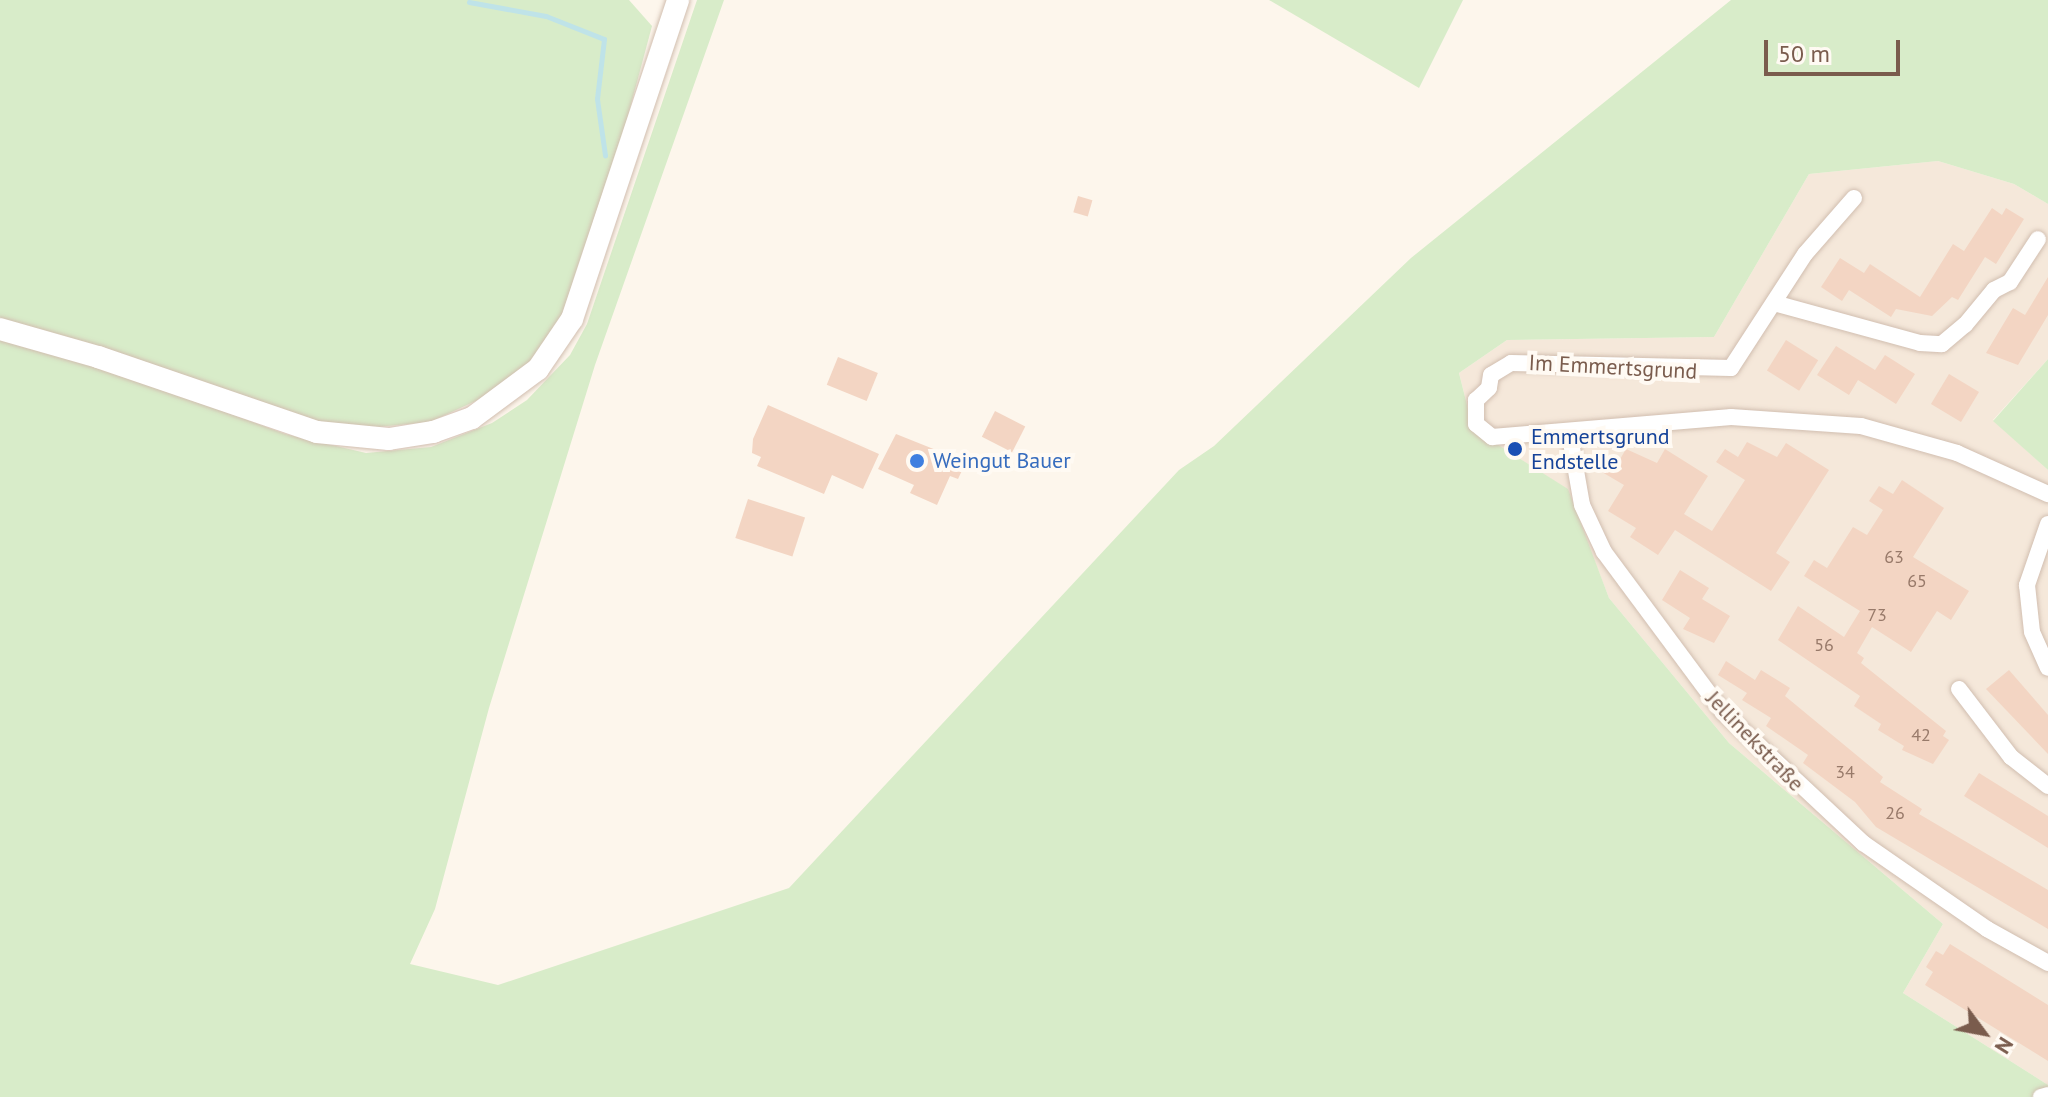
<!DOCTYPE html>
<meta charset="utf-8">
<style>
body{margin:0}
#map{position:relative;width:2048px;height:1097px;overflow:hidden;background:#fdf6ec;font-family:"PT Sans",sans-serif}
div>[style]{position:absolute}
.residential>*{inset:0;background:#f5e8da}
.green>*{inset:0;background:#d8ecc9}
.stream>*{height:5px;margin:-2.5px;padding:0 2.5px;transform-origin:2.5px;border-radius:2.5px;background:#bfe3e8}
.building>*{inset:0;background:#f3d5c3;transform-origin:0 0}
.roads{filter:drop-shadow(0 0 2px #d1beb0) drop-shadow(0 0 2px #d1beb0)}
.minor>*{height:16px;margin:-8px;padding:0 8px;transform-origin:8px;border-radius:8px;background:#fff}
.secondary>*{height:22px;margin:-11px;padding:0 11px;transform-origin:11px;border-radius:11px;background:#fff}
.dots>*{width:22px;height:22px;translate:-50% -50%;box-sizing:border-box;border:4px solid #fffaf3;border-radius:50%}
span{translate:-50% -50%;white-space:nowrap;text-align:center;line-height:1.15;-webkit-text-stroke:8px #fffaf3;paint-order:stroke}
.number-label{font-size:18px;color:#987a6a}
.number-label span{-webkit-text-stroke-width:0}
.street-label{font-size:22px;color:#7a5c4d}
.transit-label{font-size:22px;color:#164399}
.left{translate:0 -50%;text-align:left}
.shop-label{font-size:22px;color:#366cbe}
.north{position:absolute;left:1944px;top:993px;width:80px;height:80px;-webkit-text-stroke:6px #fffaf3;paint-order:stroke;rotate:122deg;font-size:22px;font-weight:700;line-height:32px;text-align:center;color:#7a5c4d}
.north::after{content:'';display:block;margin:auto;width:28px;height:36px;background:#7a5c4d;clip-path:polygon(50% 0,100% 100%,50% 72%,0 100%)}
.scale{position:absolute;left:1764px;top:40px;width:136px;height:36px;box-sizing:border-box;border:4px solid #7a5c4d;border-top:0;padding-left:10px;font-size:24px;line-height:28px;white-space:nowrap;color:#7a5c4d;-webkit-text-stroke:6px #fffaf3;paint-order:stroke}
</style>
<div id="map">
<div class="residential">
<div style="clip-path:polygon(1938px 161px,2014px 184px,2048px 204px,2048px 359px,1993px 420px,2048px 470px,2048px 1085px,1903px 993px,1943px 924px,1729px 743px,1609px 598px,1567px 489px,1473px 429px,1459px 373px,1507px 340px,1714px 337px,1809px 174px)"></div>
</div>
<div class="green">
<div style="clip-path:polygon(0 0,629px 0,652px 26px,582px 287px,544px 348px,506px 387px,430px 422px,345px 430px,0 320px)"></div>
<div style="clip-path:polygon(697px 0,724px 0,595px 365px,489px 708px,435px 909px,410px 964px,498px 985px,789px 888px,1179px 470px,1214px 446px,1411px 258px,1731px 0,2048px 0,2048px 204px,2014px 184px,1938px 161px,1809px 174px,1714px 337px,1507px 340px,1459px 373px,1473px 429px,1568px 489px,1609px 598px,1729px 743px,1943px 924px,1903px 993px,2048px 1085px,2048px 1097px,0 1097px,0 340px,111px 370px,285px 434px,366px 453px,431px 447px,492px 423px,527px 400px,570px 355px,587px 324px)"></div>
<div style="clip-path:polygon(1269px 0,1463px 0,1419px 88px)"></div>
<div style="clip-path:polygon(2048px 359px,2048px 470px,1993px 421px)"></div>
</div>
<div class="stream">
<div style="left:469px;top:2px;width:78px;rotate:10.3deg"></div>
<div style="left:546px;top:16px;width:62px;rotate:21.6deg"></div>
<div style="left:604px;top:39px;width:60px;rotate:96.7deg"></div>
<div style="left:597px;top:99px;width:57px;rotate:81.9deg"></div>
</div>
<div class="building">
<div style="left:1078px;top:196px;width:15px;height:17px;rotate:16deg"></div>
<div style="clip-path:polygon(1992px 208px,2002px 215px,2006px 208px,2024px 219px,1996px 264px,1985px 257px,1958px 300px,1952px 297px,1932px 316px,1896px 309px,1891px 317px,1849px 290px,1842px 301px,1821px 287px,1840px 258px,1864px 273px,1870px 264px,1920px 297px,1953px 244px,1964px 251px)"></div>
<div style="clip-path:polygon(2048px 277px,2048px 315px,2018px 365px,1986px 353px,2013px 308px,2025px 315px)"></div>
<div style="left:1786px;top:340px;width:38px;height:36px;rotate:32deg"></div>
<div style="clip-path:polygon(1836px 346px,1875px 370px,1885px 355px,1915px 374px,1896px 404px,1858px 380px,1849px 395px,1817px 375px)"></div>
<div style="left:838px;top:357px;width:43px;height:30px;rotate:22deg"></div>
<div style="left:1949px;top:374px;width:35px;height:35px;rotate:31deg"></div>
<div style="clip-path:polygon(768px 405px,879px 454px,863px 489px,832px 475px,824px 494px,757px 466px,761px 457px,752px 453px,753px 439px)"></div>
<div style="left:995px;top:411px;width:34px;height:29px;rotate:27deg"></div>
<div style="clip-path:polygon(896px 434px,966px 462px,958px 479px,950px 476px,937px 505px,910px 493px,914px 485px,878px 469px)"></div>
<div style="clip-path:polygon(1747px 442px,1777px 457px,1786px 443px,1829px 470px,1776px 553px,1790px 562px,1771px 591px,1675px 530px,1658px 555px,1630px 537px,1636px 528px,1608px 511px,1624px 485px,1595px 468px,1605px 453px,1619px 461px,1626px 449px,1657px 463px,1665px 449px,1708px 476px,1684px 514px,1712px 531px,1745px 480px,1716px 462px,1725px 449px,1738px 457px)"></div>
<div style="clip-path:polygon(1902px 480px,1944px 508px,1913px 557px,1969px 591px,1951px 620px,1937px 611px,1911px 652px,1872px 627px,1857px 653px,1864px 658px,1861px 663px,1946px 731px,1943px 736px,1949px 740px,1933px 764px,1902px 750px,1904px 746px,1878px 730px,1881px 724px,1854px 706px,1860px 696px,1778px 640px,1798px 606px,1844px 637px,1860px 611px,1804px 576px,1814px 560px,1827px 568px,1853px 527px,1867px 535px,1883px 510px,1869px 501px,1879px 486px,1893px 494px)"></div>
<div style="left:748px;top:499px;width:60px;height:41px;rotate:18deg"></div>
<div style="clip-path:polygon(1680px 570px,1709px 588px,1702px 599px,1730px 616px,1714px 643px,1683px 629px,1690px 618px,1662px 600px)"></div>
<div style="clip-path:polygon(1726px 661px,1755px 680px,1761px 670px,1790px 688px,1785px 696px,1883px 777px,1880px 782px,1922px 809px,1919px 814px,2048px 890px,2048px 929px,1876px 827px,1855px 802px,1803px 763px,1808px 755px,1766px 726px,1771px 718px,1742px 700px,1747px 693px,1718px 675px)"></div>
<div style="clip-path:polygon(2009px 670px,2048px 715px,2048px 754px,1986px 689px)"></div>
<div style="clip-path:polygon(1979px 773px,2048px 816px,2048px 848px,1964px 796px)"></div>
<div style="clip-path:polygon(1950px 944px,2048px 1005px,2048px 1061px,1925px 985px,1933px 972px,1926px 967px,1936px 951px,1943px 955px)"></div>
</div>
<div class="roads">
<div class="minor">
<div style="left:1854px;top:198px;width:74px;rotate:131.2deg"></div>
<div style="left:1805px;top:254px;width:136px;rotate:123deg"></div>
<div style="left:1731px;top:368px;width:220px;rotate:-178.7deg"></div>
<div style="left:1511px;top:363px;width:23px;rotate:149deg"></div>
<div style="left:1491px;top:375px;width:13px;rotate:99deg"></div>
<div style="left:1489px;top:388px;width:18px;rotate:137deg"></div>
<div style="left:1476px;top:400px;width:24px;rotate:90deg"></div>
<div style="left:1476px;top:424px;width:21px;rotate:39deg"></div>
<div style="left:1492px;top:437px;width:240px;rotate:-4.8deg"></div>
<div style="left:1731px;top:417px;width:130px;rotate:4deg"></div>
<div style="left:1861px;top:426px;width:100px;rotate:15.7deg"></div>
<div style="left:1957px;top:453px;width:100px;rotate:24.3deg"></div>
<div style="left:1774px;top:303px;width:151px;rotate:15.3deg"></div>
<div style="left:1920px;top:343px;width:22px;rotate:3deg"></div>
<div style="left:1942px;top:344px;width:30px;rotate:-40deg"></div>
<div style="left:1965px;top:325px;width:45px;rotate:-50.4deg"></div>
<div style="left:1994px;top:290px;width:18px;rotate:-27deg"></div>
<div style="left:2010px;top:282px;width:51px;rotate:-56.9deg"></div>
<div style="left:1569px;top:431px;width:75px;rotate:80deg"></div>
<div style="left:1582px;top:505px;width:52px;rotate:64.9deg"></div>
<div style="left:1604px;top:552px;width:199px;rotate:53.4deg"></div>
<div style="left:1723px;top:712px;width:192px;rotate:43.1deg"></div>
<div style="left:1863px;top:843px;width:151px;rotate:34.7deg"></div>
<div style="left:1987px;top:929px;width:70px;rotate:29.1deg"></div>
<div style="left:2048px;top:524px;width:65px;rotate:109deg"></div>
<div style="left:2027px;top:585px;width:47px;rotate:83.9deg"></div>
<div style="left:2032px;top:632px;width:39px;rotate:66deg"></div>
<div style="left:1959px;top:689px;width:86px;rotate:52.6deg"></div>
<div style="left:2011px;top:757px;width:47px;rotate:38.1deg"></div>
<div style="left:2041px;top:1097px;width:7px;rotate:-16deg"></div>
</div>
<div class="secondary">
<div style="left:0;top:329px;width:102px;rotate:15.9deg"></div>
<div style="left:98px;top:357px;width:231px;rotate:18.9deg"></div>
<div style="left:317px;top:432px;width:72px;rotate:5.6deg"></div>
<div style="left:389px;top:439px;width:45px;rotate:-9deg"></div>
<div style="left:433px;top:432px;width:41px;rotate:-19.7deg"></div>
<div style="left:472px;top:418px;width:82px;rotate:-36.6deg"></div>
<div style="left:538px;top:369px;width:60px;rotate:-55.8deg"></div>
<div style="left:572px;top:319px;width:336px;rotate:-71.6deg"></div>
</div>
</div>
<div class="dots">
<div style="left:1515px;top:449px;background:#1a4fb4"></div>
<div style="left:917px;top:461px;background:#3f7fe0"></div>
</div>
<div class="number-label">
<span style="left:1894px;top:557px">63</span>
<span style="left:1917px;top:581px">65</span>
<span style="left:1877px;top:615px">73</span>
<span style="left:1824px;top:645px">56</span>
<span style="left:1921px;top:735px">42</span>
<span style="left:1845px;top:772px">34</span>
<span style="left:1895px;top:813px">26</span>
</div>
<div class="street-label">
<span style="left:1613px;top:367px;rotate:3deg">Im Emmertsgrund</span>
<span style="left:1755px;top:741px;rotate:46deg">Jellinekstraße</span>
</div>
<div class="transit-label">
<span class="left" style="left:1531px;top:449px">Emmertsgrund<br>Endstelle</span>
</div>
<div class="shop-label">
<span class="left" style="left:933px;top:461px">Weingut Bauer</span>
</div>
<div class="north">N</div>
<div class="scale">50 m</div>
</div>
